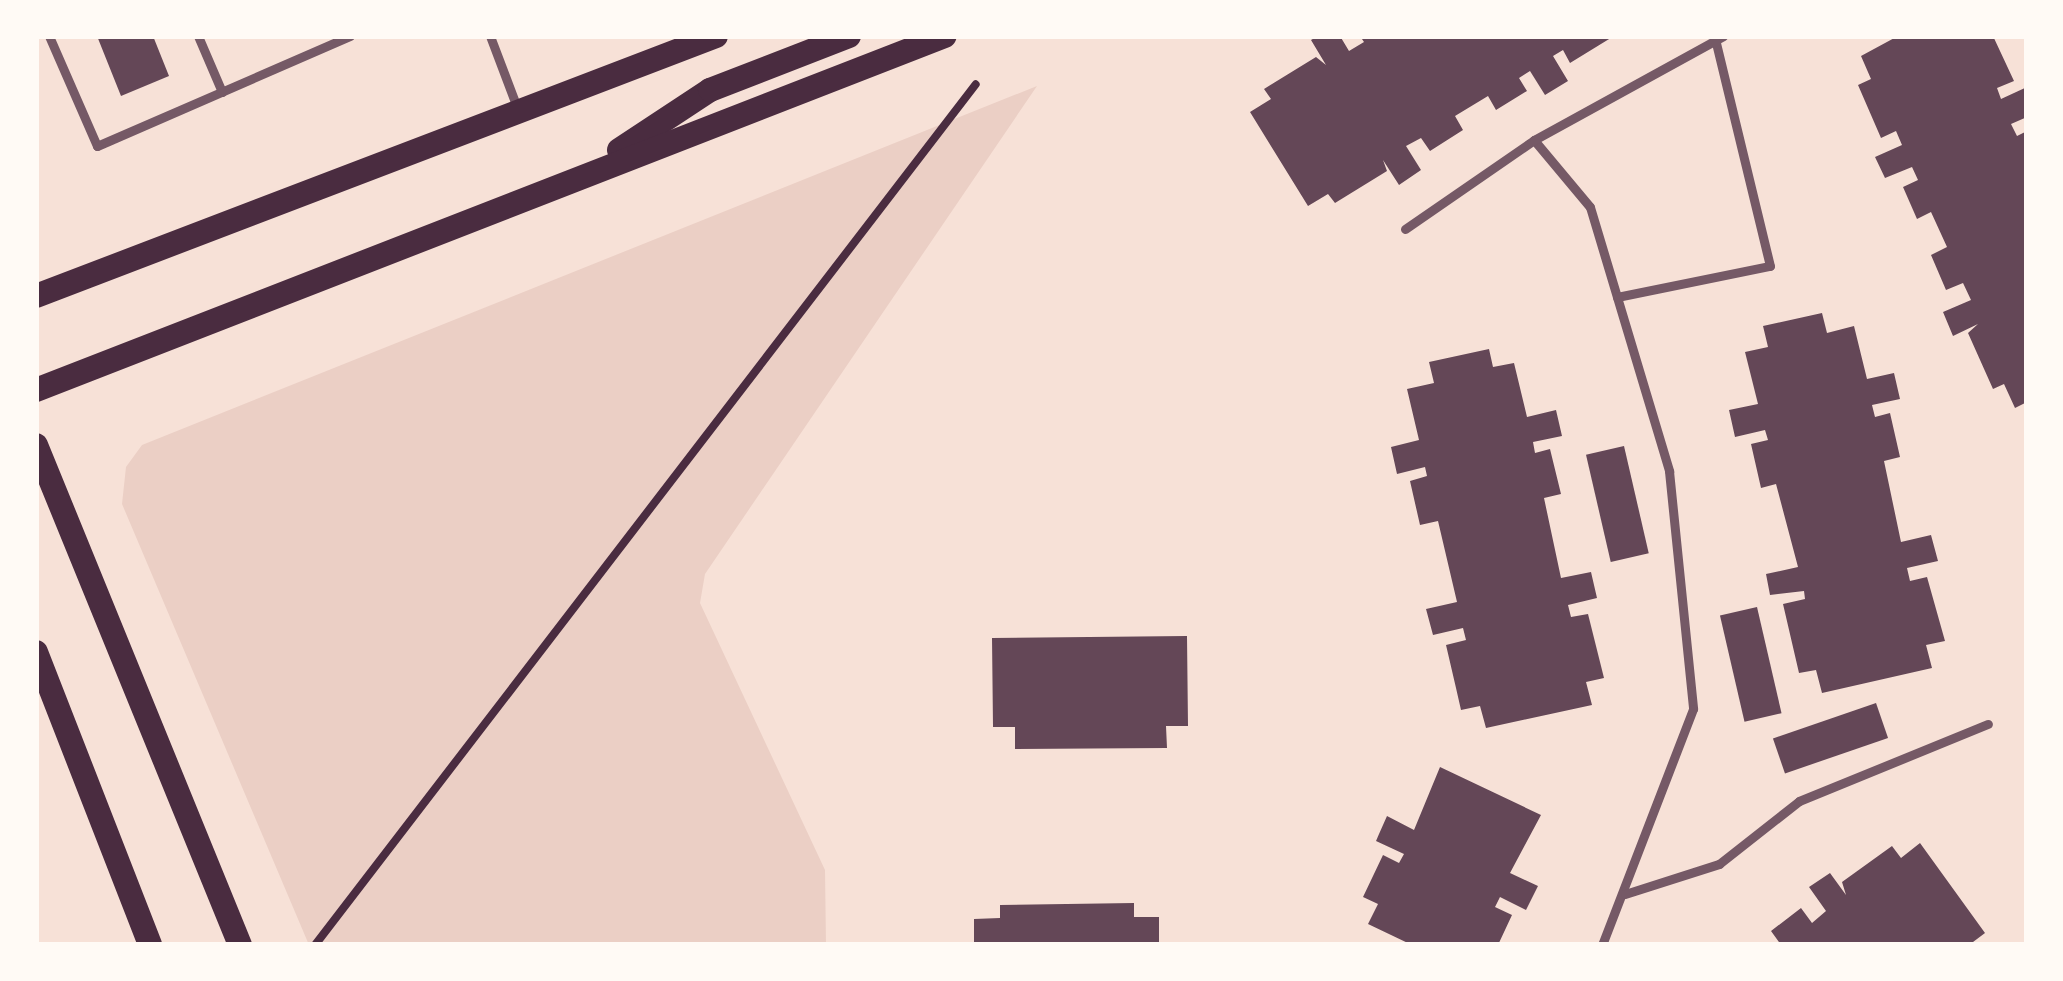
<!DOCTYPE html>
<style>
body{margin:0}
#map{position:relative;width:2063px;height:981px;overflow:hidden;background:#f7e1d7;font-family:"Varela Round",sans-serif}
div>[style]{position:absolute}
.green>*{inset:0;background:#ebcfc5}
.building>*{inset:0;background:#644757;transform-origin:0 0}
.path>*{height:8px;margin:-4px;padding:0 4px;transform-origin:4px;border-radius:4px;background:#4a2c40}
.service>*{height:9px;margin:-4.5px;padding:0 4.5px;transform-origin:4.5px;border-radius:4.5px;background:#755966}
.secondary>*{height:24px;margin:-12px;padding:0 12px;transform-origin:12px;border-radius:12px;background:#4a2c40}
span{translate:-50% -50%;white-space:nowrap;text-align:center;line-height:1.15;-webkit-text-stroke:9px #fffaf5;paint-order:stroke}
.frame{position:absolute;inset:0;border:39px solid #fffaf5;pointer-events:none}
</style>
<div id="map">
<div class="green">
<div style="clip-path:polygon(1037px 86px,705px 574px,700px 603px,825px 870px,826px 945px,309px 945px,122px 504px,126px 467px,142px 445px)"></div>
</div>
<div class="building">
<div style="clip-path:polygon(97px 36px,153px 36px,169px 76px,121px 96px)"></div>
<div style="clip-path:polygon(1318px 36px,1340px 36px,1349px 51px,1364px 42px,1360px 36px,1614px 36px,1570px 63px,1563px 50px,1553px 56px,1568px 81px,1545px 95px,1530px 71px,1519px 78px,1527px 91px,1496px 110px,1488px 96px,1455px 116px,1463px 130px,1430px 151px,1421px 138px,1406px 146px,1421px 170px,1399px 185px,1383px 160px,1387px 171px,1335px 203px,1328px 194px,1308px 206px,1250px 112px,1271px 99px,1264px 89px,1316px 57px,1326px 65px,1311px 40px)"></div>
<div style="clip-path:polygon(1898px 36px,1993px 36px,2014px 81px,1997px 88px,2001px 99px,2027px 87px,2027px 117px,2011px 124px,2017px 136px,2027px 131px,2027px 402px,2015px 408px,2004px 384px,1993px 389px,1968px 333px,1978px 324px,1953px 336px,1943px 312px,1971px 300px,1963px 283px,1946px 290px,1931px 255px,1947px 247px,1931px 212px,1917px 219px,1903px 187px,1918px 180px,1912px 167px,1885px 178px,1875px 157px,1902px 145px,1896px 131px,1881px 138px,1858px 85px,1871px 79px,1861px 56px)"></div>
<div style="clip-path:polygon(1822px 313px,1827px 333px,1854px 326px,1867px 379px,1894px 373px,1900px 399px,1872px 405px,1875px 417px,1890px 413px,1900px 457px,1884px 461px,1901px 542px,1931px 535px,1938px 561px,1907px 568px,1910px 581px,1927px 577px,1945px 641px,1926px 645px,1932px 668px,1822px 693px,1816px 670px,1799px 673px,1783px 604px,1805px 599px,1804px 591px,1770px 595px,1766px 574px,1798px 567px,1776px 484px,1761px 488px,1751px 444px,1768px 440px,1765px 430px,1735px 437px,1729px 410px,1758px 404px,1745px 352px,1768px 347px,1763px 326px)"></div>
<div style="clip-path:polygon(1489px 349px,1493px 367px,1514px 363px,1527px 417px,1556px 410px,1562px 436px,1533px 442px,1535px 453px,1550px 449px,1561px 494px,1544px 498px,1561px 578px,1591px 572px,1597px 598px,1568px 605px,1571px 617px,1588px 614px,1604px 678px,1586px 682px,1592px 705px,1486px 728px,1480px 706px,1461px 710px,1456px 688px,1446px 645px,1466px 640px,1463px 628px,1433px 635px,1426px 609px,1457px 602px,1438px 521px,1420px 525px,1410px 481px,1427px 476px,1425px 467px,1397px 474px,1391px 447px,1419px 440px,1407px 389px,1434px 383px,1429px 362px)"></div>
<div style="left:1624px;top:446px;width:110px;height:39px;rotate:77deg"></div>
<div style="left:1757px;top:607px;width:109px;height:38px;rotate:77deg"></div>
<div style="clip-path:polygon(1187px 636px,1188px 726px,1166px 726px,1167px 748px,1015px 749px,1015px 727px,993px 727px,992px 638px)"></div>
<div style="left:1876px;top:703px;width:37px;height:109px;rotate:71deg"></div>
<div style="clip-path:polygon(1440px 767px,1541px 815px,1510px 873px,1538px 886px,1526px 910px,1500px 897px,1495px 907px,1512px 915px,1498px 945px,1412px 945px,1368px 924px,1378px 904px,1363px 897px,1383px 855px,1399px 863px,1404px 854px,1376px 841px,1379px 834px,1387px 816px,1414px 830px)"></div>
<div style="clip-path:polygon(1920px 843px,1985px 933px,1969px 945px,1781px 945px,1771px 931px,1801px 908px,1812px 923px,1826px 911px,1809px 887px,1830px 873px,1846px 895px,1842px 882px,1892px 846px,1901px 858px)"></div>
<div style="clip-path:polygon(1134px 903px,1134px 917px,1159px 917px,1159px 945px,974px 945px,974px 919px,1000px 918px,1000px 905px)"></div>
</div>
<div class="path">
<div style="left:315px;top:945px;width:1085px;rotate:-52.49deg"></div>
</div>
<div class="service">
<div style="left:49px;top:36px;width:120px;rotate:66.4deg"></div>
<div style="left:97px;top:146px;width:276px;rotate:-23.5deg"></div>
<div style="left:198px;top:36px;width:61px;rotate:66.8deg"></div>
<div style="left:490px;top:36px;width:79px;rotate:69.3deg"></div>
<div style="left:1534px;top:140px;width:87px;rotate:50.1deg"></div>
<div style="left:1590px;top:207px;width:276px;rotate:73.3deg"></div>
<div style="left:1669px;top:471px;width:239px;rotate:84.2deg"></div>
<div style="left:1693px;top:709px;width:253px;rotate:111.1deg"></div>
<div style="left:1405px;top:229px;width:157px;rotate:-34.6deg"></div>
<div style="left:1534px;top:140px;width:216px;rotate:-28.8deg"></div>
<div style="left:1617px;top:297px;width:156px;rotate:-11.5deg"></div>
<div style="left:1770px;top:266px;width:230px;rotate:-103.6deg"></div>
<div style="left:1625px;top:894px;width:99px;rotate:-17.7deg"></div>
<div style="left:1719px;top:864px;width:102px;rotate:-38.2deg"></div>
<div style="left:1799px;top:801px;width:204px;rotate:-22.2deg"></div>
</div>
<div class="secondary">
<div style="left:619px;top:150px;width:109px;rotate:-33.4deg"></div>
<div style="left:710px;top:90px;width:149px;rotate:-21.2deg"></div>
<div style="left:36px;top:296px;width:728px;rotate:-20.92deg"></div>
<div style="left:36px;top:390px;width:975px;rotate:-21.28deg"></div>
<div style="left:36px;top:445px;width:540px;rotate:67.8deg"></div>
<div style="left:36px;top:652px;width:314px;rotate:68.7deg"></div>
</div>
<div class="frame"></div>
</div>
